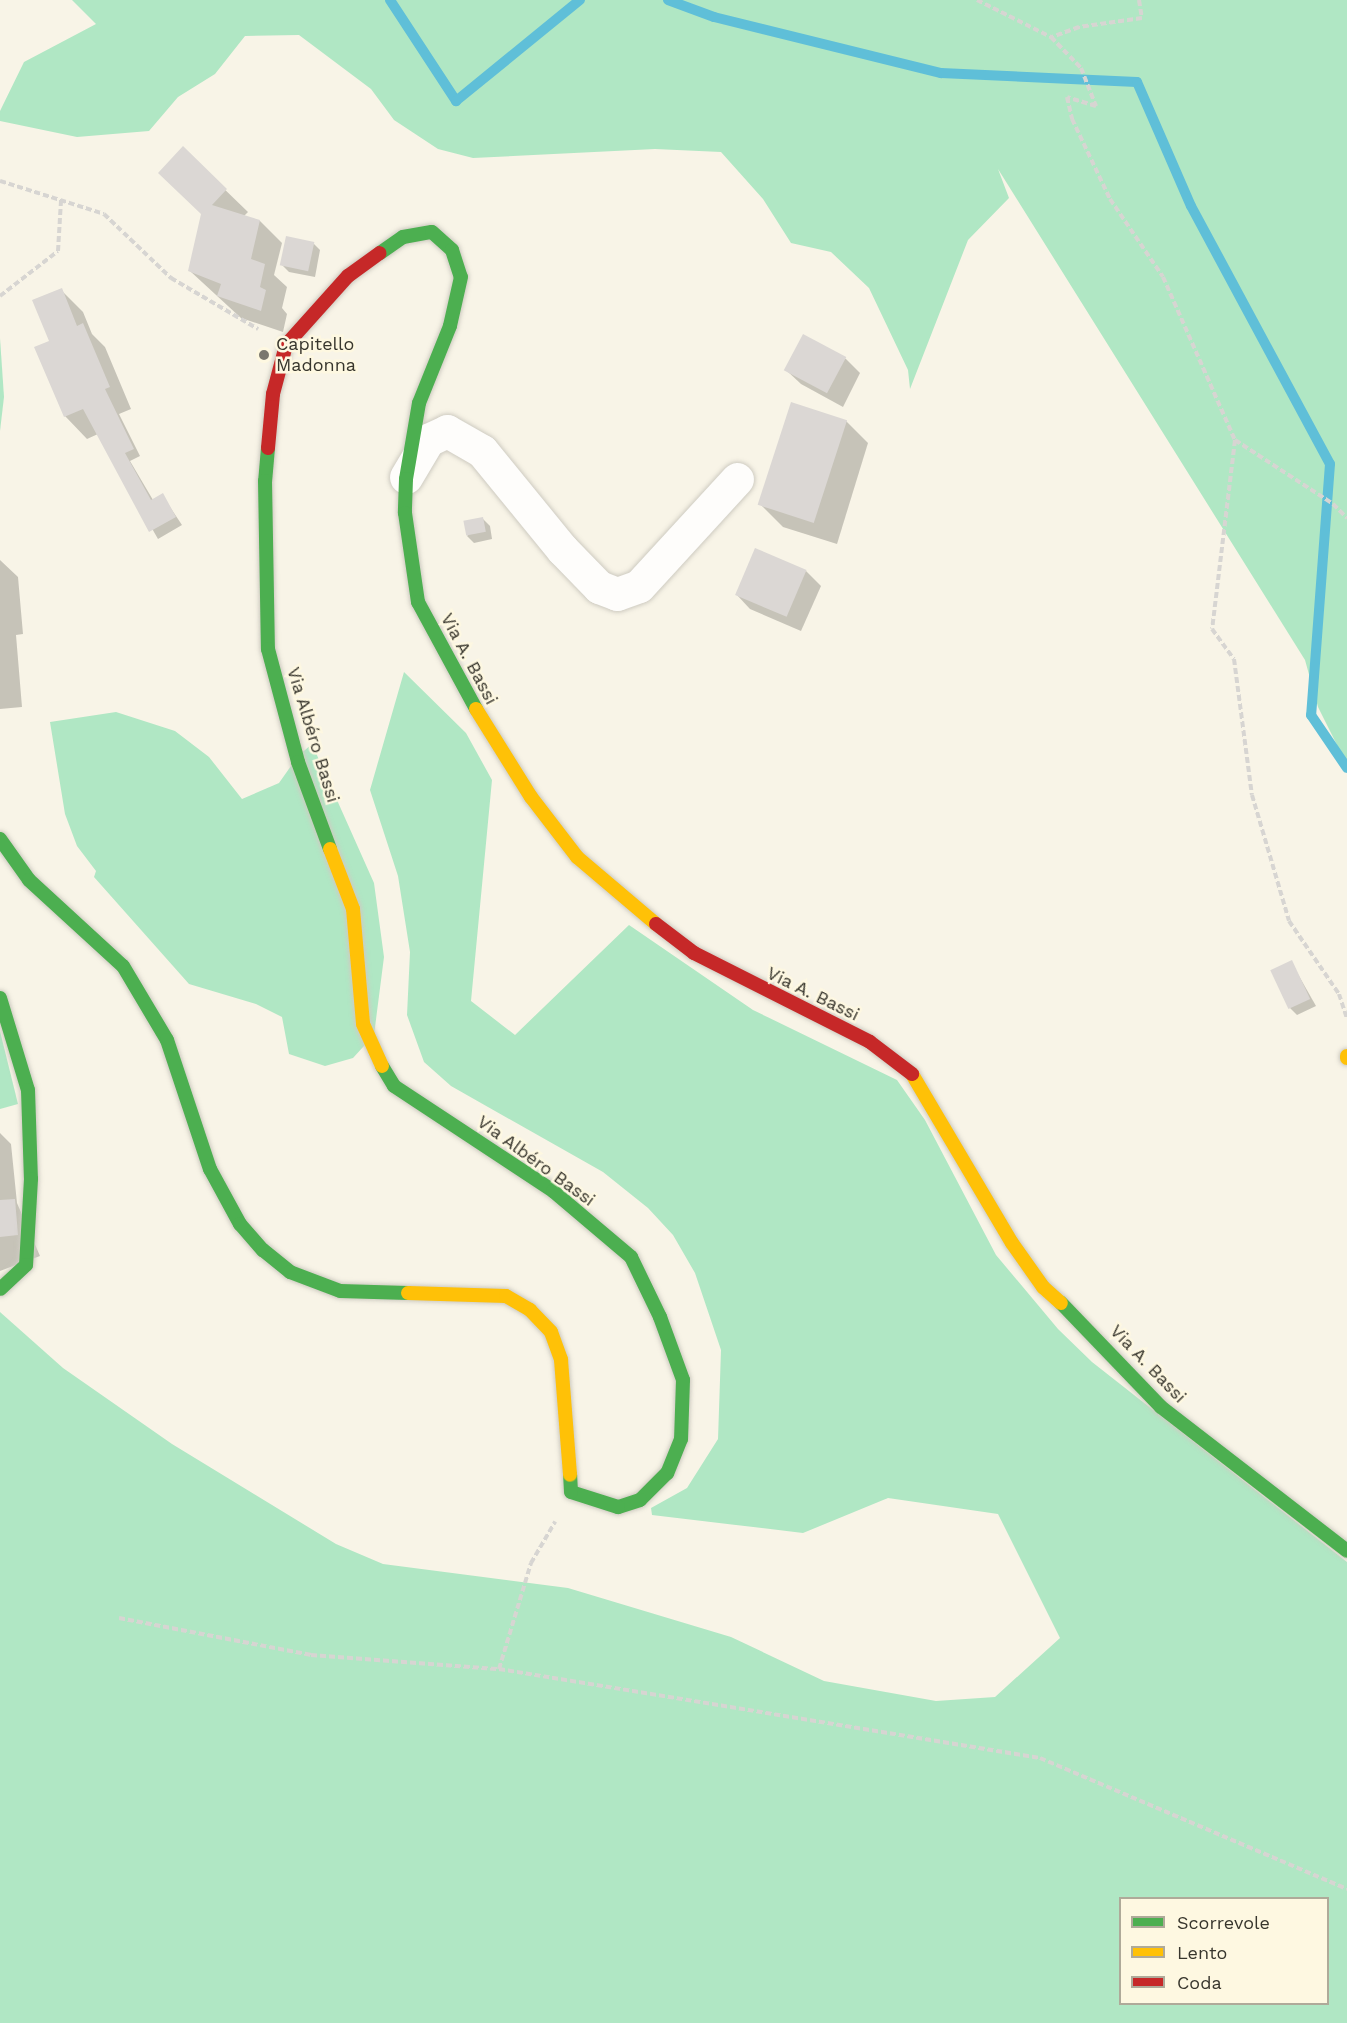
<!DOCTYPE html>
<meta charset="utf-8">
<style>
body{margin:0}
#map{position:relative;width:1347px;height:2023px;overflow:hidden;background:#f8f4e7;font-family:"Work Sans",sans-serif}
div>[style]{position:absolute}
.forest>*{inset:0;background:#b0e7c4}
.shadow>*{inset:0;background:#0003}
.stream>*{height:10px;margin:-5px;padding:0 5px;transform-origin:5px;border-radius:5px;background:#5fbfd8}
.building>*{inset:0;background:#dbd7d4;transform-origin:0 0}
.path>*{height:4px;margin-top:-2px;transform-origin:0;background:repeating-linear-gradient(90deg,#d7d5d2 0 6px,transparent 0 9px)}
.roads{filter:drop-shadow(0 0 2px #cecbc1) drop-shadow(0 0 2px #cecbc1)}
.street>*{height:33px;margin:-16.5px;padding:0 16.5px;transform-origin:16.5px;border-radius:16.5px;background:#fefdfb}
.fast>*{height:14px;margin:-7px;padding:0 7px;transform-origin:7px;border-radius:7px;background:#4caf50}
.slow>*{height:14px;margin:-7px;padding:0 7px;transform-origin:7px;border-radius:7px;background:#ffc107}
.jam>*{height:14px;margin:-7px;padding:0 7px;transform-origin:7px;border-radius:7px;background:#c62828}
.dots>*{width:16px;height:16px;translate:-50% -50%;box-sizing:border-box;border:3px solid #fef8e1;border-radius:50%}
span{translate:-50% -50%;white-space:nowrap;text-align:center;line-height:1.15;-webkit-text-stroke:5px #fef8e1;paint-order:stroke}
.poi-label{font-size:18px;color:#38362d}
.left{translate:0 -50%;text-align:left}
.street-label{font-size:18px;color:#38362d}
.legend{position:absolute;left:1119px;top:1897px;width:210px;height:108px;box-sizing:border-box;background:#fef8e1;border:2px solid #afaa99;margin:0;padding:8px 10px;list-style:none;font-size:18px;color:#38362d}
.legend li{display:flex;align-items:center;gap:12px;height:30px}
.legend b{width:30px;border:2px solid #afaa99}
</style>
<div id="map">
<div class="forest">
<div style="clip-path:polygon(72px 0,1347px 0,1347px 765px,1318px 707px,1305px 660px,998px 169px,1009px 198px,968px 240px,910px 389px,908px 370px,869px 288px,831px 252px,791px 243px,763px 199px,721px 152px,655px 149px,473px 158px,438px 149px,394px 120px,371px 89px,299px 35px,245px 36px,215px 74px,178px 97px,149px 131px,77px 137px,0 121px,0 111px,24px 62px,96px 24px)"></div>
<div style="clip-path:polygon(0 338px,4px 397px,0 431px)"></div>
<div style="clip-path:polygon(evenodd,404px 672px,466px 733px,492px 780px,471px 1001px,515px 1035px,629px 925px,753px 1010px,897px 1080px,925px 1120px,996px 1255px,1058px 1329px,1092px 1362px,1347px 1562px,1347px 2023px,0 2023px,0 1312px,63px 1368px,172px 1444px,336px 1544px,383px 1564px,568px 1588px,731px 1637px,824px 1681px,936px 1701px,995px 1697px,1060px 1638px,998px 1514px,888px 1498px,803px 1533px,652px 1515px,651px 1508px,687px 1488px,718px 1439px,721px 1350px,695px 1273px,673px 1235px,648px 1208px,603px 1172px,451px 1086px,424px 1062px,407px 1015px,410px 952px,398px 876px,370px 790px,404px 672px,1120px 1898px,1328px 1898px,1328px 2004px,1120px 2004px,1120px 1898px)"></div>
<div style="clip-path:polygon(116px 712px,175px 731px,209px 757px,242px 799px,279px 783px,298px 756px,312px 744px,374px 883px,384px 957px,374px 1035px,353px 1058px,325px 1066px,289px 1054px,282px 1017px,256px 1004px,189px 984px,94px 877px,96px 871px,77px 846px,65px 814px,50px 722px)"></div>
<div style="clip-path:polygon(0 1031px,18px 1104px,0 1109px)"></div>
</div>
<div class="shadow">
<div style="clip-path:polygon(183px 149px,248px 212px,244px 216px,260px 221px,282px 243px,274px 275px,287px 287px,282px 308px,287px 314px,283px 332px,241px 318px,190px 271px,202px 215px)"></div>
<div style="clip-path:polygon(313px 243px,320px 250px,315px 277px,289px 272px,282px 265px)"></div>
<div style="clip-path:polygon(61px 290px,83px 312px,92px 334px,105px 347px,131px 409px,119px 414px,140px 456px,130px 461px,153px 500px,162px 495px,182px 525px,158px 539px,98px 434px,87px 439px,65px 416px,51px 341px)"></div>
<div style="clip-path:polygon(803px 336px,846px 359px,860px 373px,843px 407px,801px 384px,786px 370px)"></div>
<div style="clip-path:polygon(846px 421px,868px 443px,837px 544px,783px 527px,761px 505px)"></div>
<div style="clip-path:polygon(483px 519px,490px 526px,492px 539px,474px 543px,467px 536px)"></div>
<div style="clip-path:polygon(0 560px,18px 577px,23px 634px,16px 635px,22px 707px,0 709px)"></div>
<div style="clip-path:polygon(806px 571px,821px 586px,801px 631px,750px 609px,736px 594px)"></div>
<div style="clip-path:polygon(1291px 962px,1316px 1006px,1297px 1015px,1290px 1008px)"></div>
<div style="clip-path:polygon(0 1133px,11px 1144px,17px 1203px,40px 1256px,0 1271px)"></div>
</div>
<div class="stream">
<div style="left:390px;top:0;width:121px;rotate:56.8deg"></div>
<div style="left:456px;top:101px;width:160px;rotate:-39.2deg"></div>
<div style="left:668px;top:0;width:49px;rotate:20.3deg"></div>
<div style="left:714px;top:17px;width:234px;rotate:13.9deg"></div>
<div style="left:941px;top:73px;width:196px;rotate:2.6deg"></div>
<div style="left:1137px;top:82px;width:135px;rotate:66.5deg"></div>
<div style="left:1191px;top:206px;width:293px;rotate:61.7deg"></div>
<div style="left:1330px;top:464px;width:252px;rotate:94.3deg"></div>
<div style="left:1311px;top:715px;width:64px;rotate:55.8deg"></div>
</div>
<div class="building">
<div style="clip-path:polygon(183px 146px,227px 189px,212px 205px,260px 220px,251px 259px,265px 264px,260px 287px,266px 290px,261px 311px,217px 296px,221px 284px,188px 271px,201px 214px,158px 173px)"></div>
<div style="left:286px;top:236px;width:29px;height:30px;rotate:12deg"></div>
<div style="clip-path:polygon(62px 288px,77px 326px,83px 323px,110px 387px,105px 389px,134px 449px,125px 453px,151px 500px,163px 493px,176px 517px,149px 532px,83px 409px,64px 417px,34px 347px,49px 341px,32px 300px)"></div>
<div style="left:803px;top:334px;width:49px;height:41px;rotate:28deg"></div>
<div style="left:791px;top:402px;width:59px;height:108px;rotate:18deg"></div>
<div style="left:483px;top:517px;width:15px;height:20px;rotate:79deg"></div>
<div style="left:755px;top:548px;width:56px;height:51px;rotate:23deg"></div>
<div style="left:1292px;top:960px;width:43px;height:24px;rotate:65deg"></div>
<div style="clip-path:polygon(15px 1199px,18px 1235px,0 1237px,0 1200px)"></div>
</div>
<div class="path">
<div style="left:977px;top:0;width:83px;rotate:26.6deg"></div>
<div style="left:1139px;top:0;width:18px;rotate:81deg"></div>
<div style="left:1142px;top:18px;width:64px;rotate:171.9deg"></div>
<div style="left:1079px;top:27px;width:30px;rotate:160deg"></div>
<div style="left:1051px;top:37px;width:43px;rotate:45.9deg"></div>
<div style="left:1081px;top:68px;width:41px;rotate:68.5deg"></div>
<div style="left:1096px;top:106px;width:30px;rotate:-163deg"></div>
<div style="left:1067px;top:97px;width:23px;rotate:77deg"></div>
<div style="left:1072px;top:119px;width:89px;rotate:64.6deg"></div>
<div style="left:1110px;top:199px;width:94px;rotate:55.8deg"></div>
<div style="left:1163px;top:277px;width:178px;rotate:66.2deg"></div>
<div style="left:1235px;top:440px;width:190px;rotate:96.9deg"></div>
<div style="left:1212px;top:629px;width:37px;rotate:54deg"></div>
<div style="left:1234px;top:659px;width:137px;rotate:82.5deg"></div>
<div style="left:1252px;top:795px;width:131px;rotate:73.6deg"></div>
<div style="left:1289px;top:921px;width:88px;rotate:55.6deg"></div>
<div style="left:1339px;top:994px;width:26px;rotate:72deg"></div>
<div style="left:0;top:181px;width:109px;rotate:17.6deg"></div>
<div style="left:104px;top:214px;width:93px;rotate:43.7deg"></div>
<div style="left:171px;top:278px;width:101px;rotate:30.4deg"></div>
<div style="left:0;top:296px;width:73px;rotate:-37.8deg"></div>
<div style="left:58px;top:251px;width:51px;rotate:-86.6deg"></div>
<div style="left:1235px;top:440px;width:117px;rotate:33.1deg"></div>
<div style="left:1333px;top:504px;width:20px;rotate:45deg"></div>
<div style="left:119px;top:1618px;width:196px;rotate:10.9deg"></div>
<div style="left:311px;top:1655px;width:189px;rotate:4.3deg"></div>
<div style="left:499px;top:1669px;width:548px;rotate:9.34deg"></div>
<div style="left:1040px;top:1758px;width:334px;rotate:23.1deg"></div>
<div style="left:499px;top:1669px;width:111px;rotate:-73.2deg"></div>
<div style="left:531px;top:1563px;width:48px;rotate:-59.7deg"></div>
</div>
<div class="roads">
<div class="street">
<div style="left:406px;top:477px;width:43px;rotate:-59.3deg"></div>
<div style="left:428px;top:440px;width:21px;rotate:-25deg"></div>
<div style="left:447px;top:431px;width:40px;rotate:29.7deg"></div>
<div style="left:482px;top:451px;width:127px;rotate:50.8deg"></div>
<div style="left:562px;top:549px;width:53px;rotate:45.8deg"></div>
<div style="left:599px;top:587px;width:19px;rotate:21deg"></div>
<div style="left:617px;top:594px;width:23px;rotate:-20deg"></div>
<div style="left:639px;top:586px;width:145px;rotate:-47.5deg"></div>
</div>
<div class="fast">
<div style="left:380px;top:253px;width:28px;rotate:-35deg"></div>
<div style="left:403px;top:237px;width:29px;rotate:-10deg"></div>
<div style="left:432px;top:232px;width:27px;rotate:42deg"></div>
<div style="left:452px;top:250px;width:28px;rotate:72deg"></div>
<div style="left:461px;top:277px;width:50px;rotate:102.7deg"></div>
<div style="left:450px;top:326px;width:83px;rotate:111.9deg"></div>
<div style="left:419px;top:403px;width:77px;rotate:99.7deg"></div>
<div style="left:406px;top:479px;width:34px;rotate:92deg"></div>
<div style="left:405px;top:513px;width:90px;rotate:81.7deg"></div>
<div style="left:418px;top:602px;width:122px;rotate:61.5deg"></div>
<div style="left:268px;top:448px;width:33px;rotate:95deg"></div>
<div style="left:265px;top:481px;width:168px;rotate:89deg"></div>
<div style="left:268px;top:649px;width:117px;rotate:75.1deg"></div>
<div style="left:298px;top:762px;width:93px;rotate:69.8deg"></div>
<div style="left:0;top:839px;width:50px;rotate:54.7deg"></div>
<div style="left:29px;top:880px;width:127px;rotate:42.5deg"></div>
<div style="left:123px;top:966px;width:86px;rotate:59.3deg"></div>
<div style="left:167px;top:1040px;width:136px;rotate:71.6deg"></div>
<div style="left:210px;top:1169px;width:63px;rotate:61.4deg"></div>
<div style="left:240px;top:1224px;width:35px;rotate:49deg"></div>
<div style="left:263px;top:1250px;width:35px;rotate:39deg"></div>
<div style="left:290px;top:1272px;width:53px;rotate:20.8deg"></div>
<div style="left:340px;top:1291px;width:68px;rotate:1.7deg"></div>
<div style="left:0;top:998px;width:96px;rotate:73.1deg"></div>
<div style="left:28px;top:1090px;width:89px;rotate:88.1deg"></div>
<div style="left:31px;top:1179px;width:86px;rotate:93.3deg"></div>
<div style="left:26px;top:1265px;width:35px;rotate:137deg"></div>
<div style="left:382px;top:1066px;width:23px;rotate:59deg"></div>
<div style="left:394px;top:1086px;width:191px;rotate:33.4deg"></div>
<div style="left:553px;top:1191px;width:102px;rotate:40.2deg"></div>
<div style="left:631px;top:1257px;width:67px;rotate:64.2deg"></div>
<div style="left:660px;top:1317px;width:67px;rotate:69.9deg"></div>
<div style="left:683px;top:1380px;width:59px;rotate:91.9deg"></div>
<div style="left:681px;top:1439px;width:37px;rotate:112deg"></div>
<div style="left:667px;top:1473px;width:38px;rotate:135deg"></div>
<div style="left:640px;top:1500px;width:23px;rotate:162deg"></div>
<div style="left:618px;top:1507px;width:49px;rotate:-162.3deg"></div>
<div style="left:571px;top:1492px;width:17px;rotate:-93deg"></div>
<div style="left:1061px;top:1303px;width:144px;rotate:46.1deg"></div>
<div style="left:1161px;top:1407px;width:235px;rotate:37.7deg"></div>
</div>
<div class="slow">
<div style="left:476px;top:709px;width:104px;rotate:58deg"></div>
<div style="left:531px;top:797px;width:76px;rotate:52.5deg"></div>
<div style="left:577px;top:857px;width:104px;rotate:40.3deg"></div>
<div style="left:330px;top:849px;width:64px;rotate:69deg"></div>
<div style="left:353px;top:909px;width:115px;rotate:85deg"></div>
<div style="left:363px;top:1024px;width:46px;rotate:65.7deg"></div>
<div style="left:1347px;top:1056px;width:2px;rotate:90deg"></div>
<div style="left:912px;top:1074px;width:196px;rotate:59.4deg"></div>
<div style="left:1012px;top:1243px;width:54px;rotate:54.8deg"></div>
<div style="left:1043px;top:1287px;width:24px;rotate:42deg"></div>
<div style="left:408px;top:1293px;width:98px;rotate:1.8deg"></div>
<div style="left:506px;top:1296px;width:28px;rotate:30deg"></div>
<div style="left:530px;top:1310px;width:30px;rotate:46deg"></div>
<div style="left:551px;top:1332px;width:30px;rotate:70deg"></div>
<div style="left:561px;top:1360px;width:115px;rotate:85.5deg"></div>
</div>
<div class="jam">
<div style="left:268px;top:448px;width:54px;rotate:-84.7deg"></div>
<div style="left:273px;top:394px;width:51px;rotate:-75.1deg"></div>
<div style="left:286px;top:345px;width:93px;rotate:-48.1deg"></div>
<div style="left:348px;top:276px;width:39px;rotate:-36deg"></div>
<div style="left:656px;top:924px;width:48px;rotate:37.3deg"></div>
<div style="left:694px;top:953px;width:197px;rotate:26.8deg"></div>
<div style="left:870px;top:1042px;width:53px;rotate:37.3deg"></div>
</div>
</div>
<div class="dots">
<div style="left:264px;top:355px;background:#7b786e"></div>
</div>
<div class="poi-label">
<span class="left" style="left:276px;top:355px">Capitello<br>Madonna</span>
</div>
<div class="street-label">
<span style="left:469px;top:659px;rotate:62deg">Via A. Bassi</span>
<span style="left:313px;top:735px;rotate:73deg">Via Albéro Bassi</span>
<span style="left:813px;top:994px;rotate:26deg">Via A. Bassi</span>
<span style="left:536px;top:1161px;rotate:36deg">Via Albéro Bassi</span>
<span style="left:1148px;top:1364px;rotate:46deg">Via A. Bassi</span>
</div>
<ul class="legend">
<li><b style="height:8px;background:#4caf50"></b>Scorrevole</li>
<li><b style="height:8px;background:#ffc107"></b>Lento</li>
<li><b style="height:8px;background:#c62828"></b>Coda</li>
</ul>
</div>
